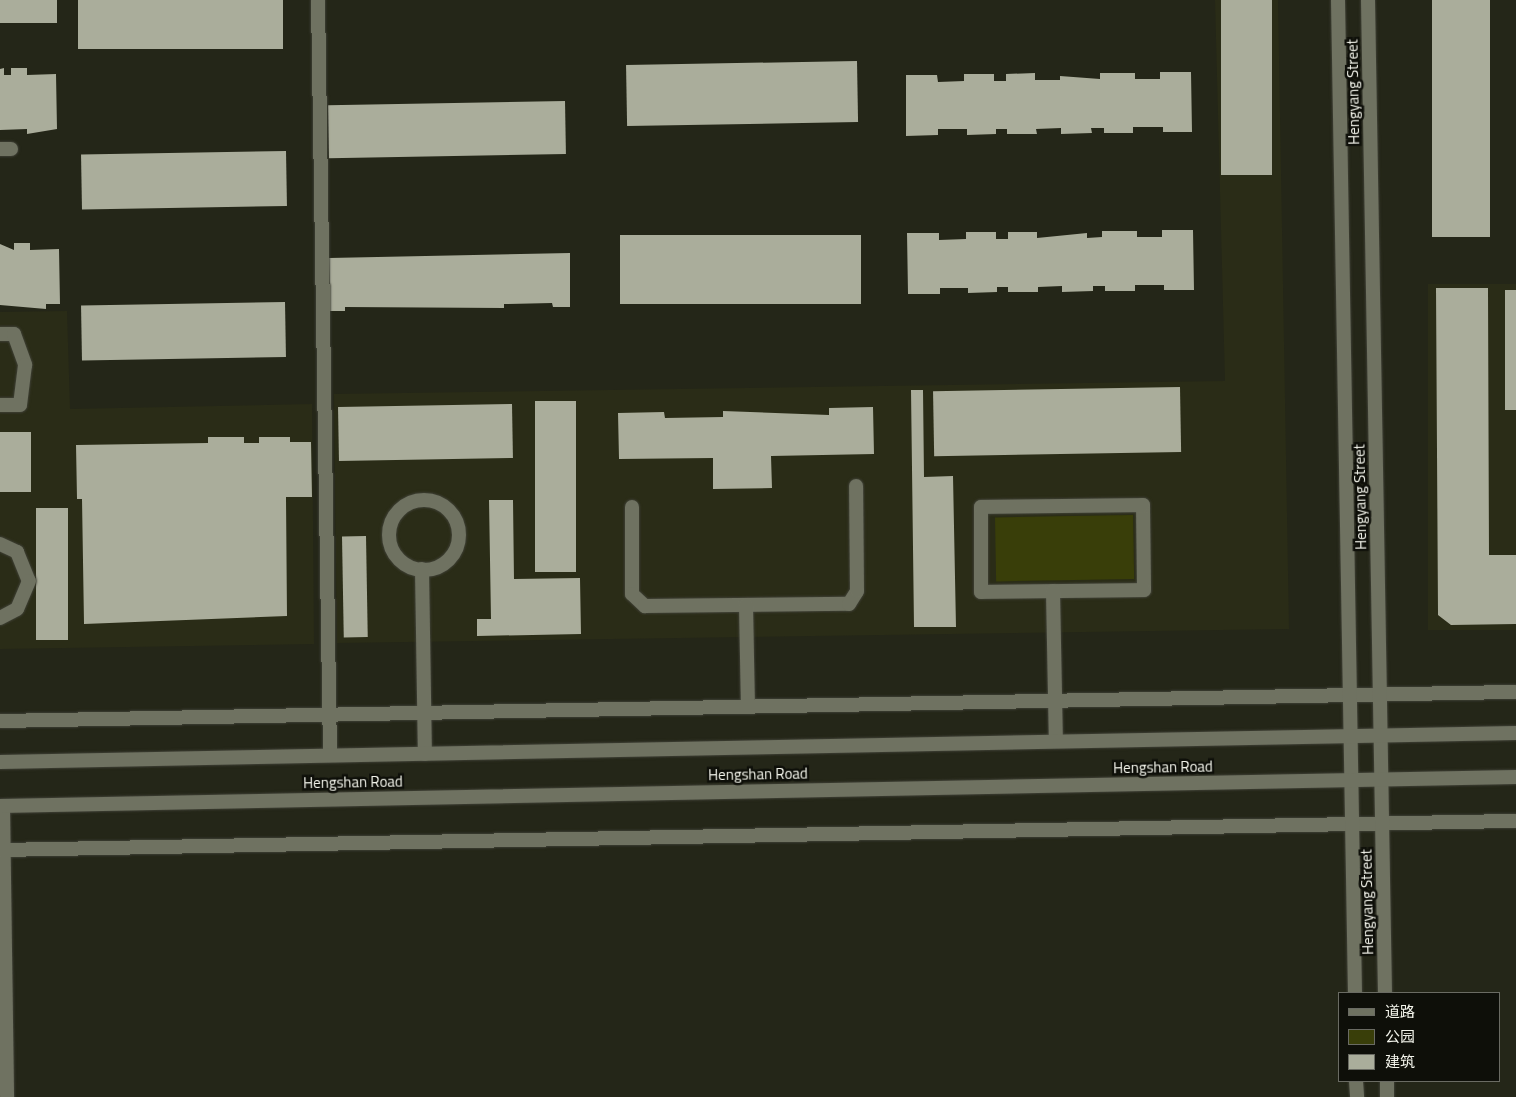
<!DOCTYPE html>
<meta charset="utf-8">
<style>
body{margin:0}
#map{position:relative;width:1516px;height:1097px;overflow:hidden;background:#242618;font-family:"Titillium Web","Noto Sans SC",sans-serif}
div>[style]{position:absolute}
.built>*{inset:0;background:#2a2c17;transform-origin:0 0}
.green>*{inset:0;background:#393e09;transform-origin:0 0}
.building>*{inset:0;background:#aaad9b;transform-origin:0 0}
.roads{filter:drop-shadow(0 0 1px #404137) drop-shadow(0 0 1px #404137)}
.service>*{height:14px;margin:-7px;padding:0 7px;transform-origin:7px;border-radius:7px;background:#6f7261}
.service>.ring{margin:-7px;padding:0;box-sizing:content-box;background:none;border:14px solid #6f7261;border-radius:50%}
.minor>*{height:14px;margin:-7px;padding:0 7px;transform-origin:7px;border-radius:7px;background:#6f7261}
.tertiary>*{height:14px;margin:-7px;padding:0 7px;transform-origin:7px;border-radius:7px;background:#6f7261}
.secondary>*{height:14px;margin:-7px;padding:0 7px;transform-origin:7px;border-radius:7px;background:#6f7261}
span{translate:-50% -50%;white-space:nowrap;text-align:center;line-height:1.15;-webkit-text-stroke:5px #0e0f09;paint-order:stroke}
.street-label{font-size:15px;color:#f3f4eb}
.legend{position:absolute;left:1338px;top:992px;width:162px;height:90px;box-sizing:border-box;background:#0e0f09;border:1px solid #6a6b63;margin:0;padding:6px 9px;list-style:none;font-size:15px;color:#f3f4eb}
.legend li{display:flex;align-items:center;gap:10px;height:25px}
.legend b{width:25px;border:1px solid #6a6b63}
</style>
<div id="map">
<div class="built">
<div style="clip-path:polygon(1215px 0,1278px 0,1289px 629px,337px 643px,334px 394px,1225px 381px)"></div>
<div style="left:1428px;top:284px;width:88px;height:346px"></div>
<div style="clip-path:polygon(67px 311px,70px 409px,312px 404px,314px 644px,0 649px,0 312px)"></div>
</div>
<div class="green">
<div style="left:1133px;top:515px;width:64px;height:138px;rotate:89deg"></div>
</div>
<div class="building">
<div style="left:0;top:0;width:57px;height:23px"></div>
<div style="left:283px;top:0;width:49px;height:205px;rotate:90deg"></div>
<div style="left:1221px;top:0;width:51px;height:175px"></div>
<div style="left:1432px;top:0;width:58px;height:237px"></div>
<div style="left:857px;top:61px;width:61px;height:231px;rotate:89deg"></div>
<div style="clip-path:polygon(4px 68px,4px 75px,11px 75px,11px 68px,27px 68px,27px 75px,56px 74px,57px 129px,27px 134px,27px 129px,0 130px,0 69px)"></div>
<div style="clip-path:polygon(1160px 72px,1191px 72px,1192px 132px,1163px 132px,1163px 127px,1133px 127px,1133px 133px,1104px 133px,1104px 128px,1091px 128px,1092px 133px,1061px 134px,1061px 128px,1036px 129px,1037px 134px,1007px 134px,1007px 129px,996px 129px,996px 134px,967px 135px,967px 129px,938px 129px,938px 135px,906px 136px,906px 75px,937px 75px,938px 82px,964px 81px,964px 74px,994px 74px,994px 81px,1006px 81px,1006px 74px,1035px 73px,1035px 80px,1060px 80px,1060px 76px,1100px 79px,1100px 73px,1135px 73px,1135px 79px,1160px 79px)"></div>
<div style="left:565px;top:101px;width:53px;height:237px;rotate:89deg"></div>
<div style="left:286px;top:151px;width:55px;height:205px;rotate:89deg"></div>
<div style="clip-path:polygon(1162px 230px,1193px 230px,1194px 290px,1164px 290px,1164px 285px,1135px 285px,1135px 291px,1105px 291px,1105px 286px,1093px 286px,1093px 291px,1062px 292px,1062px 286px,1038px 287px,1038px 292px,1008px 292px,1008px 287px,997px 287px,997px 292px,968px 293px,968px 288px,940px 288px,940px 294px,908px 294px,907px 233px,939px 233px,939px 240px,966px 239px,966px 232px,996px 232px,996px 239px,1008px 239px,1008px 232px,1037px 232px,1037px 238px,1087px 233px,1087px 238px,1102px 237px,1102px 231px,1137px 231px,1137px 237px,1162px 237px)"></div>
<div style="left:861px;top:235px;width:69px;height:241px;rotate:90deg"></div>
<div style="clip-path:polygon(14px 243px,30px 243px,30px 250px,59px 249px,60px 304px,46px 304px,46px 309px,0 305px,0 244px,14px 250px)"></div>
<div style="clip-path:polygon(570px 253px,570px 307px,553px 307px,552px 303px,504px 304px,504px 308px,345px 307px,345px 311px,330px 311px,329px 258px)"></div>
<div style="clip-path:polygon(1436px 288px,1488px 288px,1489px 555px,1516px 555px,1516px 624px,1451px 625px,1438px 615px)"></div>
<div style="left:1505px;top:290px;width:11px;height:120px"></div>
<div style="left:285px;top:302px;width:55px;height:204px;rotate:89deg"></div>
<div style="left:1180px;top:387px;width:65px;height:247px;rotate:89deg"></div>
<div style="clip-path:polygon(911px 390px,923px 390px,924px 477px,953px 476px,956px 627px,914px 627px)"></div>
<div style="left:535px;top:401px;width:41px;height:171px"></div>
<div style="left:512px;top:404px;width:54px;height:174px;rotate:89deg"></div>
<div style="clip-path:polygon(873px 407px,874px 454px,771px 456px,772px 488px,713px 489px,713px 458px,619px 459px,618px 413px,664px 412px,665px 418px,723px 417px,723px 411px,829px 415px,829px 408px)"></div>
<div style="left:31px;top:432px;width:60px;height:31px;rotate:90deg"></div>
<div style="clip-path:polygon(208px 437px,244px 437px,244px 443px,259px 443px,259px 437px,290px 437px,290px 442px,311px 442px,312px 497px,286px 497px,287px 616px,84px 624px,82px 499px,77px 499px,76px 445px,208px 443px)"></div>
<div style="clip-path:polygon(489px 500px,513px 500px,514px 579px,580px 578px,581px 634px,477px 636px,477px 619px,491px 619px)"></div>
<div style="left:68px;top:508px;width:132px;height:32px;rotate:90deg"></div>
<div style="left:366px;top:536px;width:101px;height:24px;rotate:89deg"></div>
</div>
<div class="roads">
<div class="service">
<div style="left:318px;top:0;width:755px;rotate:89.09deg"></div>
<div style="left:0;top:149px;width:11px"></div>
<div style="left:0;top:334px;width:14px"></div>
<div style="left:14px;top:334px;width:33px;rotate:70deg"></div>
<div style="left:25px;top:365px;width:40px;rotate:97.1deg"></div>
<div style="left:20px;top:405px;width:20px;rotate:180deg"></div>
<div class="ring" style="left:389px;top:500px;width:56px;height:56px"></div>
<div style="left:1143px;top:505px;width:85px;rotate:89.3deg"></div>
<div style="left:1144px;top:590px;width:163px;rotate:179.3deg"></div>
<div style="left:981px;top:592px;width:85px;rotate:-90deg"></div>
<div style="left:981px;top:507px;width:162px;rotate:-0.7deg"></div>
<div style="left:632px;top:507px;width:87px;rotate:90deg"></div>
<div style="left:632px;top:594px;width:18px;rotate:43deg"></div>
<div style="left:645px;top:606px;width:204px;rotate:-0.6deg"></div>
<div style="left:849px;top:604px;width:15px;rotate:-58deg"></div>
<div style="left:857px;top:591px;width:105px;rotate:-90.5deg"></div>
<div style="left:0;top:544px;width:19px;rotate:25deg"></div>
<div style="left:17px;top:552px;width:31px;rotate:68deg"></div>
<div style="left:29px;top:581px;width:30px;rotate:113deg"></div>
<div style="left:17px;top:609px;width:19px;rotate:152deg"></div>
<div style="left:422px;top:569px;width:185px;rotate:89.1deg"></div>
<div style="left:1053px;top:591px;width:150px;rotate:88.9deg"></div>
<div style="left:746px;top:605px;width:101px;rotate:88.9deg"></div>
</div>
<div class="minor">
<div style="left:0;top:721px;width:1516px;rotate:-1.1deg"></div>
<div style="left:3px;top:806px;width:291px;rotate:89.2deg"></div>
<div style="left:0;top:850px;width:1516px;rotate:-1.1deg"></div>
</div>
<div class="tertiary">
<div style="left:1338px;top:0;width:993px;rotate:89.02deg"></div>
<div style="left:1368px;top:0;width:993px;rotate:89.02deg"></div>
<div style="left:1356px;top:1081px;width:16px;rotate:86deg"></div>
<div style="left:1387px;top:1081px;width:16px;rotate:90deg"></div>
</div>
<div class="secondary">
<div style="left:0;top:762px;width:1516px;rotate:-1.1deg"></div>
<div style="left:0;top:806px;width:1516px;rotate:-1.1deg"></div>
</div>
</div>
<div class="street-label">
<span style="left:1353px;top:92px;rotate:-91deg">Hengyang Street</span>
<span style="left:1360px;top:497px;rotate:-91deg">Hengyang Street</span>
<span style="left:1163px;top:767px;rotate:-1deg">Hengshan Road</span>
<span style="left:758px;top:774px;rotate:-1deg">Hengshan Road</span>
<span style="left:353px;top:782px;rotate:-1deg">Hengshan Road</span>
<span style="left:1367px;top:902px;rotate:-91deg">Hengyang Street</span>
</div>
<ul class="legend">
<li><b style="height:6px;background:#6f7261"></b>道路</li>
<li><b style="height:14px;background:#393e09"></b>公园</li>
<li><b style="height:14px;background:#aaad9b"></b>建筑</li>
</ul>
</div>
